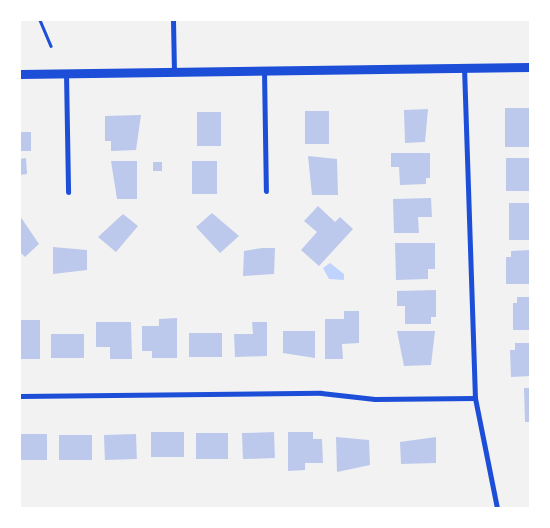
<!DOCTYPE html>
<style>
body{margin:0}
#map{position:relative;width:550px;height:528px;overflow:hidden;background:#f2f2f2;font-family:"DM Sans",sans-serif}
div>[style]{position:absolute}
.water>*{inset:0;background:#bfd3fe}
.building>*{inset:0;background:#bdc9ec;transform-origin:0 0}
.path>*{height:2.5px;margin:-1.25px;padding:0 1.25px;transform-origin:1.25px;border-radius:1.25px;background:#1d4ed8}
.minor>*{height:5px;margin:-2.5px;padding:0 2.5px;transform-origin:2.5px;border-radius:2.5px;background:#1d4ed8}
.tertiary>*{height:9px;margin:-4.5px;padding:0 4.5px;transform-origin:4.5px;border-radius:4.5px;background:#1d4ed8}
span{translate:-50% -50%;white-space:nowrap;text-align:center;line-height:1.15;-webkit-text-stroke:4px #fff;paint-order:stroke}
.frame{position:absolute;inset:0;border:21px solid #fff;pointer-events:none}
</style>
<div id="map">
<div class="water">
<div style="clip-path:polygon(330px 263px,344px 274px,344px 280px,329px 279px,323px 268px)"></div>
</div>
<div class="building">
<div style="left:505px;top:108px;width:24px;height:39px"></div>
<div style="clip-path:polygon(428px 109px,425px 142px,405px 143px,404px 110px)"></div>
<div style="left:305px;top:111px;width:24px;height:33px"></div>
<div style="left:197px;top:112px;width:24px;height:34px"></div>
<div style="clip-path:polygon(141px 115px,136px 150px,111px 151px,111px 141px,105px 141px,105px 116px)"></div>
<div style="left:20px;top:132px;width:11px;height:19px"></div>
<div style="clip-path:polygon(391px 153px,430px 153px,430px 178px,426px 178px,426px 184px,400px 185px,399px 167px,391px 167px)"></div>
<div style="clip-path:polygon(308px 156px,337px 159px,338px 195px,312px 195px)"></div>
<div style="clip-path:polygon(26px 158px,27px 174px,20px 175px,20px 159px)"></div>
<div style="left:506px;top:158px;width:24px;height:33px"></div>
<div style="clip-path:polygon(111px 161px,137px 161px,137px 199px,117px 199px)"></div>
<div style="left:217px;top:161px;width:33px;height:25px;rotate:90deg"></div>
<div style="left:153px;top:162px;width:9px;height:9px"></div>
<div style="clip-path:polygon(431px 198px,432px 217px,418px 217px,419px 233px,394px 233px,393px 199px)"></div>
<div style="left:509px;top:203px;width:21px;height:37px"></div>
<div style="clip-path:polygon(318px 206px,335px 222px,340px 217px,353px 229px,319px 266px,301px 250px,317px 232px,304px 221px)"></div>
<div style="clip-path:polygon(212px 213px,239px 236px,220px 253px,196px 227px)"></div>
<div style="clip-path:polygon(123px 214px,138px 226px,116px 252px,98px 237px)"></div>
<div style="clip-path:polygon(20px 216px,39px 244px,25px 257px,20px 252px)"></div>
<div style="clip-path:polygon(395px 243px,435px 243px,435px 269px,428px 269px,428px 279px,396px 280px)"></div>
<div style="clip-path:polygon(53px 247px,87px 250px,87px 270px,53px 274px)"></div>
<div style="clip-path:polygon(262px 248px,275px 248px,274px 274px,243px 276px,244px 251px)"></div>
<div style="clip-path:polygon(530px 250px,530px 284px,506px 284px,506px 257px,511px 257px,511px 251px)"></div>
<div style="clip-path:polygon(436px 290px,436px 317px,431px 317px,431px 324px,405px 324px,405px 306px,397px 306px,397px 291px)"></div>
<div style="clip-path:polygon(517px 297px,530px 297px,530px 330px,513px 330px,513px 303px,517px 303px)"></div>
<div style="clip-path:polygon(344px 311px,359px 311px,359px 343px,342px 344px,343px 359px,325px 359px,325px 319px,344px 319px)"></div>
<div style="clip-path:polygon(177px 318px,177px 358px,152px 358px,152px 351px,142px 351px,142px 326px,159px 326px,159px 319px)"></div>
<div style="left:20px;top:320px;width:20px;height:39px"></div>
<div style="clip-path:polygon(96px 322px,131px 322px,132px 359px,110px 359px,110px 347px,96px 347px)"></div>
<div style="clip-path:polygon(252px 322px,267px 322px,267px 356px,235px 357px,234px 334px,253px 334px)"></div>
<div style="clip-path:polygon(283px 331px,315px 331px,315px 358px,283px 353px)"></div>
<div style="clip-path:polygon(397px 331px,435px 331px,431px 365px,404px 366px)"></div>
<div style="left:189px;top:333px;width:33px;height:24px"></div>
<div style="left:51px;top:334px;width:33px;height:24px"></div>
<div style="clip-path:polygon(515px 343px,530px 343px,530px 376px,511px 377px,510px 350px,515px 350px)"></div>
<div style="clip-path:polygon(524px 388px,530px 388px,530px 422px,525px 422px)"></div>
<div style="left:184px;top:432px;width:25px;height:33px;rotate:90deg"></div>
<div style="left:274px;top:432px;width:26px;height:32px;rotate:88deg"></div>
<div style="clip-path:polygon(288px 432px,313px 432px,313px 439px,322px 439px,323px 463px,305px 463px,305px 470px,288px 471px)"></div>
<div style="left:196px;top:433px;width:32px;height:26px"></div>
<div style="left:20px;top:434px;width:27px;height:26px"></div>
<div style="left:136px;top:434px;width:25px;height:32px;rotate:88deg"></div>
<div style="left:92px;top:435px;width:25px;height:33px;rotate:90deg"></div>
<div style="clip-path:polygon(336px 437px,369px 440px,370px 465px,337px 472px)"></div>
<div style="clip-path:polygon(436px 437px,436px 463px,401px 464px,400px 442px)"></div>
</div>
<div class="path">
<div style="left:40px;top:20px;width:28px;rotate:67deg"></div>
</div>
<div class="minor">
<div style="left:173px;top:20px;width:52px;rotate:88.9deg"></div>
<div style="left:464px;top:67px;width:331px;rotate:88.1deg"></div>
<div style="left:475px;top:398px;width:112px;rotate:78.7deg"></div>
<div style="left:264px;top:70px;width:121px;rotate:89.1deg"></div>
<div style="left:66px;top:73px;width:119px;rotate:89deg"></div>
<div style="left:20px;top:396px;width:301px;rotate:-0.6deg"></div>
<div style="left:321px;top:393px;width:54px;rotate:6.3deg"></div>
<div style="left:375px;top:399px;width:100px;rotate:-0.6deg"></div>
</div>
<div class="tertiary">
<div style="left:20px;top:74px;width:510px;rotate:-0.79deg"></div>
</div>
<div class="frame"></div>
</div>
